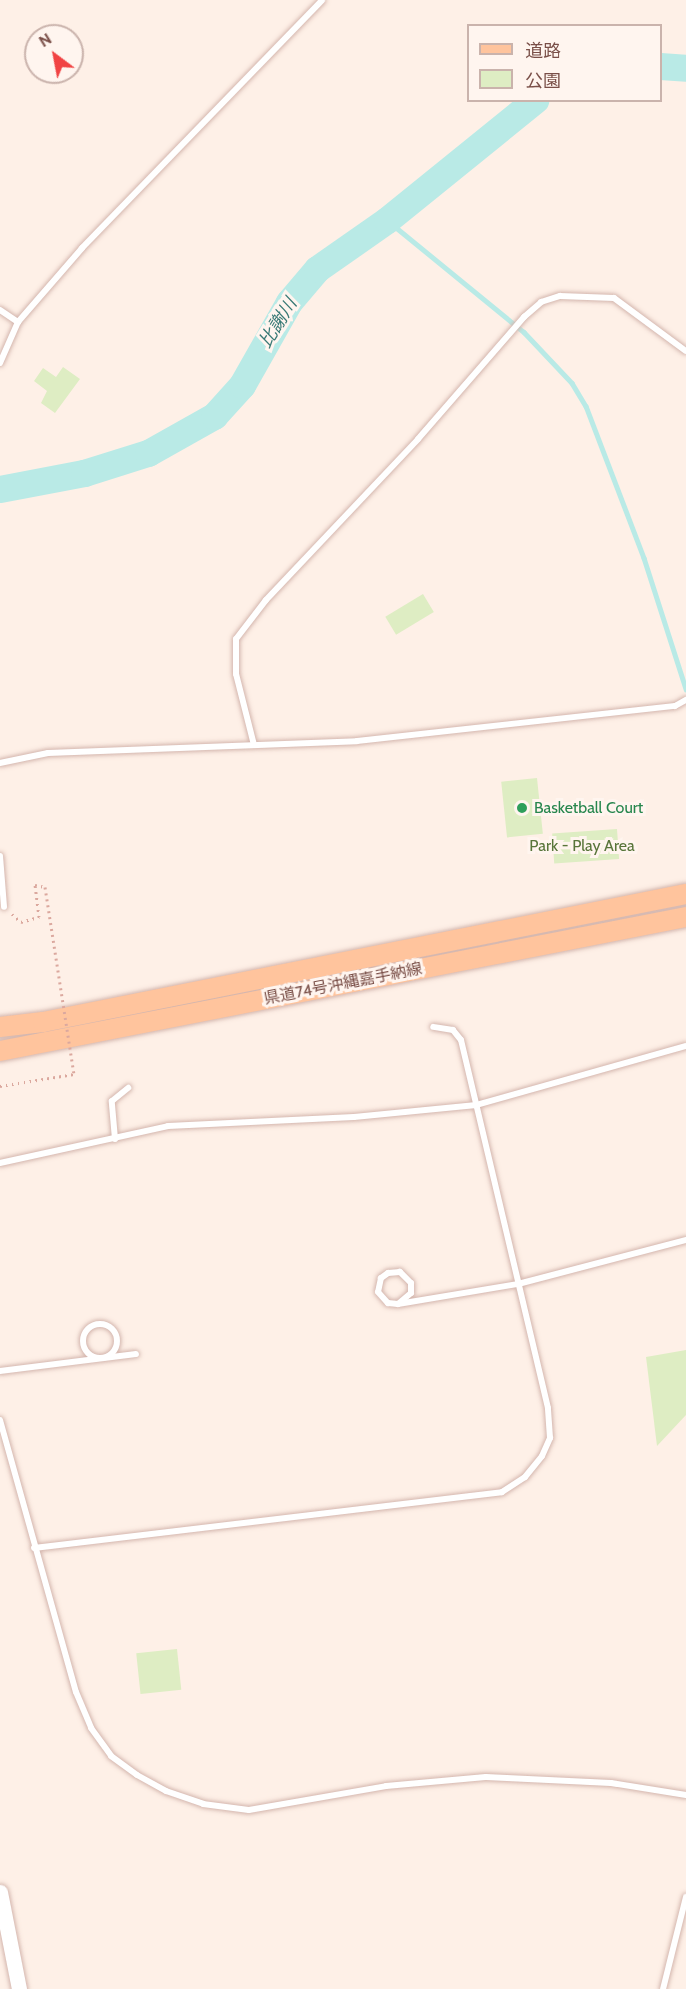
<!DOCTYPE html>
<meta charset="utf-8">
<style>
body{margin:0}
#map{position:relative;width:686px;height:1989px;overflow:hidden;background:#fef0e7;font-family:Cabin,"Noto Sans JP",sans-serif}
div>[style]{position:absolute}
.green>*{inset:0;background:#deedc3;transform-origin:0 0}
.stream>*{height:4.5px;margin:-2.25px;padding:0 2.25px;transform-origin:2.25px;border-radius:2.25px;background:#b9eae6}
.river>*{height:27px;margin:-13.5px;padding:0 13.5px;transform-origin:13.5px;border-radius:13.5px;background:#b9eae6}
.path>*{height:3px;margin-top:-1.5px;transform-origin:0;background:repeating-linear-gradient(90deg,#dba89e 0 1.5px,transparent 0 6px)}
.roads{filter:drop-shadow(0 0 2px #d4b6ae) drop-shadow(0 0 2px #d4b6ae)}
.service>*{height:6px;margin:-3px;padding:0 3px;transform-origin:3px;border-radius:3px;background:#fff}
.service>.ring{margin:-3px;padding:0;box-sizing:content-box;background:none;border:6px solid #fff;border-radius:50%}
.tertiary>*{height:15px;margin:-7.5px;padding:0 7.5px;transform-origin:7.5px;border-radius:7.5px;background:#fff}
.primary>*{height:20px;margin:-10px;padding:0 10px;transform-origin:10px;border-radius:10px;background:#ffc49d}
.path-bridge>*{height:3px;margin-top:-1.5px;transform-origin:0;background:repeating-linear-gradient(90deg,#dba89e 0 1.5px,transparent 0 6px)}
.dots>*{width:16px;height:16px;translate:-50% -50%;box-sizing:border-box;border:3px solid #fff5ef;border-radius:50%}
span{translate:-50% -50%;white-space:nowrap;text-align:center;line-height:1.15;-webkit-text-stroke:6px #fff5ef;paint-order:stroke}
.leisure-label{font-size:16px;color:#27864d}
.left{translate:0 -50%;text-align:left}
.park-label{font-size:16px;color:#58753a}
.street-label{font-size:16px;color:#7a4f48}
.water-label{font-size:18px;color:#387975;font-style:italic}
.legend{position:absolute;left:467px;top:24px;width:195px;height:78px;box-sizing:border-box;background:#fff5ef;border:2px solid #cab3ac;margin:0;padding:8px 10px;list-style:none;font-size:18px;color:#7a4f48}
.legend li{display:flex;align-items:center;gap:12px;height:30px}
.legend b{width:30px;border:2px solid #cab3ac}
.north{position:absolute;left:24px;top:24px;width:60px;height:60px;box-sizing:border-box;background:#fff5ef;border:2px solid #cab3ac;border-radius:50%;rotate:328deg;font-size:16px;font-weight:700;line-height:24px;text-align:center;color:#7a4f48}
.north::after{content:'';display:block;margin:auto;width:21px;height:27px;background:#f14343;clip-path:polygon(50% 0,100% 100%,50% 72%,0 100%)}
</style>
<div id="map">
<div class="green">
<div style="clip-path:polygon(63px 367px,80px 379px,55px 413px,41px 403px,47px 391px,34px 381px,43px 368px,56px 377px)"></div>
<div style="left:423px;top:594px;width:21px;height:44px;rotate:59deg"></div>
<div style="left:537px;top:778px;width:56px;height:36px;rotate:84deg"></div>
<div style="left:617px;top:829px;width:30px;height:65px;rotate:86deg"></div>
<div style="clip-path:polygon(686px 1350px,686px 1415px,657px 1446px,646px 1357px)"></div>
<div style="left:177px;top:1649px;width:41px;height:41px;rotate:84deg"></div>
</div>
<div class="stream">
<div style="left:387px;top:220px;width:177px;rotate:39.3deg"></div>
<div style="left:524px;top:332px;width:70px;rotate:46.7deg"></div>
<div style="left:572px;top:383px;width:27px;rotate:59deg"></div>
<div style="left:586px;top:406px;width:163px;rotate:69.1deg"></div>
<div style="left:644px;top:558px;width:138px;rotate:72.2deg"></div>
</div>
<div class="river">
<div style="left:660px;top:66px;width:26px;rotate:4deg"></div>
<div style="left:0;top:489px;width:86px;rotate:-10.8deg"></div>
<div style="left:84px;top:473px;width:67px;rotate:-17.4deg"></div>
<div style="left:148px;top:453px;width:76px;rotate:-29.3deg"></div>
<div style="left:214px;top:416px;width:42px;rotate:-47.9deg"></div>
<div style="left:242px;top:385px;width:95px;rotate:-60.5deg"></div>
<div style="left:289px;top:302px;width:43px;rotate:-49.7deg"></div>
<div style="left:317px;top:269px;width:85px;rotate:-35deg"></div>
<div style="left:387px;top:220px;width:191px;rotate:-39deg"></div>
</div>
<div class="path">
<div style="left:12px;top:914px;width:12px;rotate:42deg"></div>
<div style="left:21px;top:922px;width:19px;rotate:-16deg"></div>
<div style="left:39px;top:917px;width:32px;rotate:-97deg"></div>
<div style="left:35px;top:885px;width:10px;rotate:11deg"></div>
<div style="left:0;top:1086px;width:75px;rotate:-9.2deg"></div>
</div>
<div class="roads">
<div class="service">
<div style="left:0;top:310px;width:22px;rotate:34deg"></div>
<div style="left:0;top:363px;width:45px;rotate:-66.3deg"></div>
<div style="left:18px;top:322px;width:98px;rotate:-49.1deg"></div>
<div style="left:82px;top:248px;width:345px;rotate:-45.9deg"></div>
<div style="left:254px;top:745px;width:73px;rotate:-104.2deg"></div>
<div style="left:236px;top:674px;width:35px;rotate:-90deg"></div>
<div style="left:236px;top:639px;width:49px;rotate:-52.4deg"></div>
<div style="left:266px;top:600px;width:221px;rotate:-46.6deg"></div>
<div style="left:418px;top:439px;width:162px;rotate:-49deg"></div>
<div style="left:524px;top:317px;width:23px;rotate:-41deg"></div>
<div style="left:541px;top:302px;width:20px;rotate:-18deg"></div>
<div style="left:560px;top:296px;width:54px;rotate:2.1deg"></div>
<div style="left:614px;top:298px;width:89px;rotate:36.4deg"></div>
<div style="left:0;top:763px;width:49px;rotate:-11.8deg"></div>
<div style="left:48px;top:753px;width:309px;rotate:-2.2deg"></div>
<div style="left:357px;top:741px;width:320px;rotate:-6.3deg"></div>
<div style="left:675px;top:706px;width:13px;rotate:-29deg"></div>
<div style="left:0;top:856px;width:51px;rotate:85.5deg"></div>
<div style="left:115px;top:1139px;width:38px;rotate:-95deg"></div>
<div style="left:112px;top:1101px;width:21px;rotate:-39deg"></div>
<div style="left:0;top:1163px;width:172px;rotate:-12.4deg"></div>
<div style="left:168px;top:1126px;width:186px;rotate:-2.8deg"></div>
<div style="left:354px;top:1117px;width:123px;rotate:-5.6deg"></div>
<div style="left:476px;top:1105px;width:218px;rotate:-15.7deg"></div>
<div style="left:398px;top:1304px;width:17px;rotate:-40deg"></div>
<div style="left:411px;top:1293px;width:10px;rotate:-90deg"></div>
<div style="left:411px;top:1283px;width:16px;rotate:-135deg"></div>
<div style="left:400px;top:1272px;width:12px;rotate:175deg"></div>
<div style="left:388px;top:1273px;width:9px;rotate:144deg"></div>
<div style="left:381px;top:1278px;width:14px;rotate:102deg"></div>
<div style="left:378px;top:1292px;width:15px;rotate:48deg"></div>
<div style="left:388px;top:1303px;width:10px;rotate:6deg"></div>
<div style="left:398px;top:1304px;width:122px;rotate:-9.5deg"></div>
<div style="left:518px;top:1284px;width:174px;rotate:-14.7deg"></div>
<div class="ring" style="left:83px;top:1324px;width:28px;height:28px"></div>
<div style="left:0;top:1371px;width:137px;rotate:-7.1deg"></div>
<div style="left:0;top:1420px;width:282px;rotate:74.4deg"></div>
<div style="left:76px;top:1692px;width:39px;rotate:67deg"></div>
<div style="left:91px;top:1728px;width:34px;rotate:54deg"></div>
<div style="left:111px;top:1756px;width:32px;rotate:36deg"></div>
<div style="left:137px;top:1775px;width:33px;rotate:29deg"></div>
<div style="left:166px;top:1791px;width:39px;rotate:19deg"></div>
<div style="left:203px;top:1804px;width:46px;rotate:7.4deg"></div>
<div style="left:249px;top:1810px;width:139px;rotate:-9.9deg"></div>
<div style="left:386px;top:1786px;width:100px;rotate:-5.1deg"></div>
<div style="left:486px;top:1777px;width:125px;rotate:2.7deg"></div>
<div style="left:611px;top:1783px;width:76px;rotate:9.1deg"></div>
<div style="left:34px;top:1548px;width:471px;rotate:-6.8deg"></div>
<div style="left:502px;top:1492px;width:27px;rotate:-33deg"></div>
<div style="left:525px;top:1477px;width:27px;rotate:-51deg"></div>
<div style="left:542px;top:1456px;width:20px;rotate:-66deg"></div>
<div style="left:550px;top:1438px;width:30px;rotate:-94deg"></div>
<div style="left:548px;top:1408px;width:378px;rotate:-103.3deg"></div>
<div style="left:461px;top:1040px;width:13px;rotate:-129deg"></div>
<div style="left:453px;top:1030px;width:20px;rotate:-171deg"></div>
<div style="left:663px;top:1989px;width:95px;rotate:-76deg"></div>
</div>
<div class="tertiary">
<div style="left:0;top:1892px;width:99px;rotate:78.9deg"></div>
</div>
<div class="primary">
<div style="left:0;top:1027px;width:43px;rotate:-6.6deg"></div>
<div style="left:43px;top:1022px;width:656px;rotate:-11.26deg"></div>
<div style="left:0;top:1051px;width:699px;rotate:-11.05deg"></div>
</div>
</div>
<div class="path-bridge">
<div style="left:45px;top:887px;width:189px;rotate:81.2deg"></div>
</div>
<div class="dots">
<div style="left:522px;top:808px;background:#2e9e5b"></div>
</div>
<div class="leisure-label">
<span class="left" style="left:534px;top:808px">Basketball Court</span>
</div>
<div class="park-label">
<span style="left:582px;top:846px">Park - Play Area</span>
</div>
<div class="street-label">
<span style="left:343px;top:984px;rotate:-11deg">県道74号沖縄嘉手納線</span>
</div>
<div class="water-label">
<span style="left:278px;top:323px;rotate:-58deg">比謝川</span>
</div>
<ul class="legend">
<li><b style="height:8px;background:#ffc49d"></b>道路</li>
<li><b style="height:16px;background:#deedc3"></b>公園</li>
</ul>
<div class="north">N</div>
</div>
